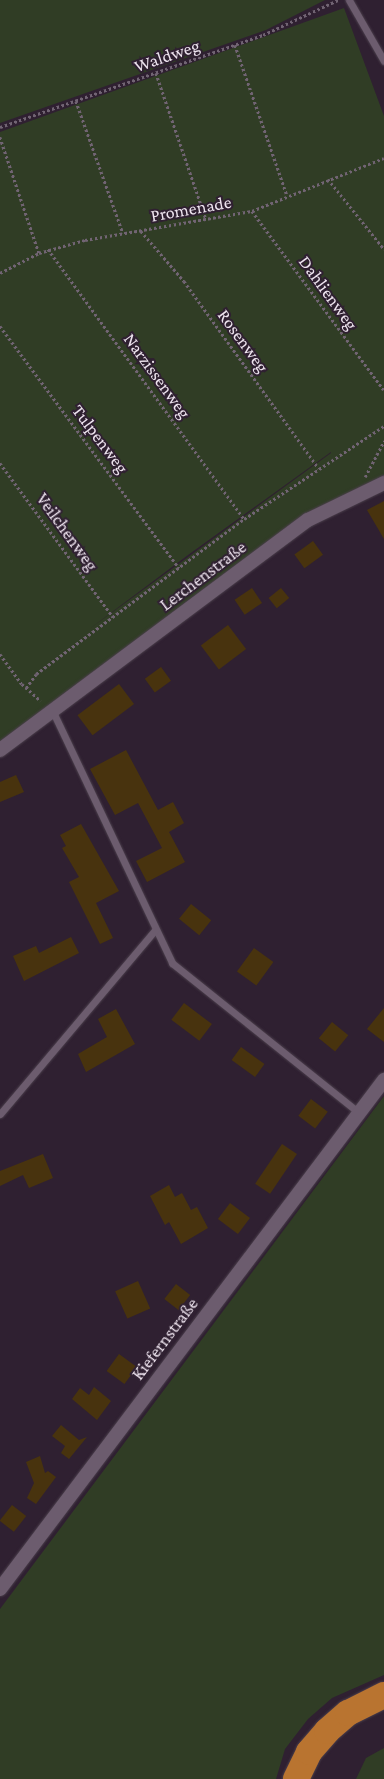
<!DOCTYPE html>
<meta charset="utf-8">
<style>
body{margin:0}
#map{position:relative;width:384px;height:1779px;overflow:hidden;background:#2f2031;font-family:"Crimson Pro",serif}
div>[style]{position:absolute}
.green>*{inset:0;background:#303d25}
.building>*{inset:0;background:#48330e;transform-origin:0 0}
.path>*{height:2.5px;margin-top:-1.25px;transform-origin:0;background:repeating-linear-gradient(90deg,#716473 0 2.5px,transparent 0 5px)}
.roads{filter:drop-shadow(0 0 1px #4a3e4b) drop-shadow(0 0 1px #4a3e4b)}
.service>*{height:7px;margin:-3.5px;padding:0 3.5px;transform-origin:3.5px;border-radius:3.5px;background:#6c5c6e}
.minor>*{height:14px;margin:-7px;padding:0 7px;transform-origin:7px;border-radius:7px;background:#6c5c6e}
.motorway>*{height:26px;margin:-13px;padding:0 13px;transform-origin:13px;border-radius:13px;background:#b97430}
span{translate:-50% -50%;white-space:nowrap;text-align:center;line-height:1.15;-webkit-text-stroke:4px #2f2031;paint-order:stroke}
.street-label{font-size:18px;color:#ede3ee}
</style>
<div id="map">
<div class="green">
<div style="clip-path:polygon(0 0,325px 0,266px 30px,0 123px)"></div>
<div style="clip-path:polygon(evenodd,344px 8px,384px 116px,384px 475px,307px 515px,0 743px,0 132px,344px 8px,331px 452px,331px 453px,88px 630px,188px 555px,331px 452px)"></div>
<div style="clip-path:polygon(384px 1096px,384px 1675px,332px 1698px,308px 1719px,285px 1749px,276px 1779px,0 1779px,0 1609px)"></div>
<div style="clip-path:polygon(384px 1748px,384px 1779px,356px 1779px,366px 1758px)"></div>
</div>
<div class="building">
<div style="clip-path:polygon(384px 501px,384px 539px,367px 510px)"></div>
<div style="left:313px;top:541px;width:17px;height:23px;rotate:54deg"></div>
<div style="left:252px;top:588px;width:18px;height:21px;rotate:56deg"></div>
<div style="left:281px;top:588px;width:13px;height:16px;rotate:51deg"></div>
<div style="left:228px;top:625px;width:30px;height:34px;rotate:53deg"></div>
<div style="left:161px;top:667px;width:17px;height:20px;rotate:54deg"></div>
<div style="left:119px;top:684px;width:25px;height:52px;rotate:53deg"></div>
<div style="clip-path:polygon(126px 750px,158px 810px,173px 802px,184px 823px,169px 832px,185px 862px,147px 882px,136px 861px,162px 848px,138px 803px,115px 815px,90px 769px)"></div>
<div style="clip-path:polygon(16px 775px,24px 792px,0 802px,0 782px)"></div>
<div style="clip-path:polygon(81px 824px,119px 891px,96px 903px,113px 938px,100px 944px,69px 882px,79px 877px,62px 848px,66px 846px,60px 835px)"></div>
<div style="left:191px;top:904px;width:26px;height:19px;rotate:39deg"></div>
<div style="clip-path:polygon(71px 937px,79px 953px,24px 981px,13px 956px,36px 946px,39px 953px)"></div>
<div style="left:254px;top:948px;width:24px;height:29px;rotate:36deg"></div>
<div style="left:184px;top:1003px;width:35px;height:21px;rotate:37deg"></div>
<div style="clip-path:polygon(384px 1008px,384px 1042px,367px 1029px)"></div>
<div style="clip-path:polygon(116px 1009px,135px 1044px,86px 1072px,78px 1054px,107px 1037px,98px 1019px)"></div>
<div style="left:332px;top:1022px;width:21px;height:21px;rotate:39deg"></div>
<div style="left:241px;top:1047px;width:29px;height:16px;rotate:36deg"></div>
<div style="left:311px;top:1099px;width:21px;height:21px;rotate:37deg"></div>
<div style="left:282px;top:1144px;width:18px;height:48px;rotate:34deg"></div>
<div style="clip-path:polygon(43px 1154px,53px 1178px,29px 1188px,23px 1175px,0 1186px,0 1171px)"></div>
<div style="clip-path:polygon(169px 1185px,175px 1197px,182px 1193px,191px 1210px,197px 1207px,208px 1228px,181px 1244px,169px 1222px,165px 1225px,150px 1196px)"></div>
<div style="left:230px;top:1203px;width:25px;height:20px;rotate:37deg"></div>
<div style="left:138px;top:1281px;width:30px;height:25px;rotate:66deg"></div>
<div style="left:176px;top:1284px;width:18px;height:19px;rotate:38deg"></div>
<div style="left:119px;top:1354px;width:22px;height:21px;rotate:36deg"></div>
<div style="clip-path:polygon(94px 1387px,111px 1401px,97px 1420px,72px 1399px,80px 1388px,89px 1395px)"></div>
<div style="clip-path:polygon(61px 1425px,79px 1440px,87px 1437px,69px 1459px,61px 1453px,65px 1446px,52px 1436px)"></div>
<div style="clip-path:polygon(40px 1456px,45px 1473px,48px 1471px,56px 1477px,36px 1504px,27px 1498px,34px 1483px,26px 1462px)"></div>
<div style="left:12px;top:1505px;width:18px;height:20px;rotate:38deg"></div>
</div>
<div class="path">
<div style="left:235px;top:45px;width:159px;rotate:70.9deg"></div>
<div style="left:156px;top:73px;width:154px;rotate:71.1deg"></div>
<div style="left:76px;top:101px;width:140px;rotate:70.4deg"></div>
<div style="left:0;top:127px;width:279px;rotate:-19.3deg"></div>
<div style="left:263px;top:35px;width:83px;rotate:-25deg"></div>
<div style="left:0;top:137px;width:122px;rotate:71.4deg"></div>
<div style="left:328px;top:179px;width:90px;rotate:51.3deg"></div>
<div style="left:252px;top:211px;width:222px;rotate:53.6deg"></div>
<div style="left:141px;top:231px;width:66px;rotate:49.3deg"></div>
<div style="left:184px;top:281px;width:231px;rotate:54.3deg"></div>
<div style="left:48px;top:249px;width:334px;rotate:54deg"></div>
<div style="left:0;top:273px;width:44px;rotate:-27.1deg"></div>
<div style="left:39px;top:253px;width:48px;rotate:-15.8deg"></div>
<div style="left:85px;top:240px;width:169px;rotate:-9.9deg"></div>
<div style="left:252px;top:211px;width:142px;rotate:-21.9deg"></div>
<div style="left:0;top:326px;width:301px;rotate:53.5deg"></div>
<div style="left:0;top:463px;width:191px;rotate:53.7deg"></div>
<div style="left:365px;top:477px;width:41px;rotate:-62.2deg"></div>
<div style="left:0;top:654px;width:37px;rotate:54deg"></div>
<div style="left:22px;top:684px;width:25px;rotate:42deg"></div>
<div style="left:26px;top:688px;width:17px;rotate:-54deg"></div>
<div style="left:36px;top:674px;width:259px;rotate:-36.7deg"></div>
<div style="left:244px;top:519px;width:168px;rotate:-33.6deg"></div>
</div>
<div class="roads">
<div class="service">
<div style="left:349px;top:0;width:70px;rotate:60.2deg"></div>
<div style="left:53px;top:712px;width:278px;rotate:64.6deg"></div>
<div style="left:172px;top:963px;width:240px;rotate:38.7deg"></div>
<div style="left:0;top:1114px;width:241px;rotate:-49.9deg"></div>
</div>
<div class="minor">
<div style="left:0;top:750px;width:384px;rotate:-36.8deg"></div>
<div style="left:308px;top:520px;width:85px;rotate:-26deg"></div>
<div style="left:0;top:1589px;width:638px;rotate:-52.97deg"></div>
</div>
<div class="motorway">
<div style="left:296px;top:1779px;width:30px;rotate:-64deg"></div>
<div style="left:309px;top:1752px;width:28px;rotate:-49deg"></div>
<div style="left:327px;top:1731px;width:28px;rotate:-41deg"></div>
<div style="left:348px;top:1713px;width:40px;rotate:-26.6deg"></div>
</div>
</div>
<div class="street-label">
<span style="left:167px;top:56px;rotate:-19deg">Waldweg</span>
<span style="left:191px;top:209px;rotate:-10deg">Promenade</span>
<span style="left:328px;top:293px;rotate:54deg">Dahlienweg</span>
<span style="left:243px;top:341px;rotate:54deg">Rosenweg</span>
<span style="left:157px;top:376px;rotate:54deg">Narzissenweg</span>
<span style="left:100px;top:439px;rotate:53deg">Tulpenweg</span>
<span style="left:67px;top:532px;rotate:54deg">Veilchenweg</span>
<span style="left:203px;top:576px;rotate:-37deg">Lerchenstraße</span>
<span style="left:165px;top:1339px;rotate:-53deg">Kiefernstraße</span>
</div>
</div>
